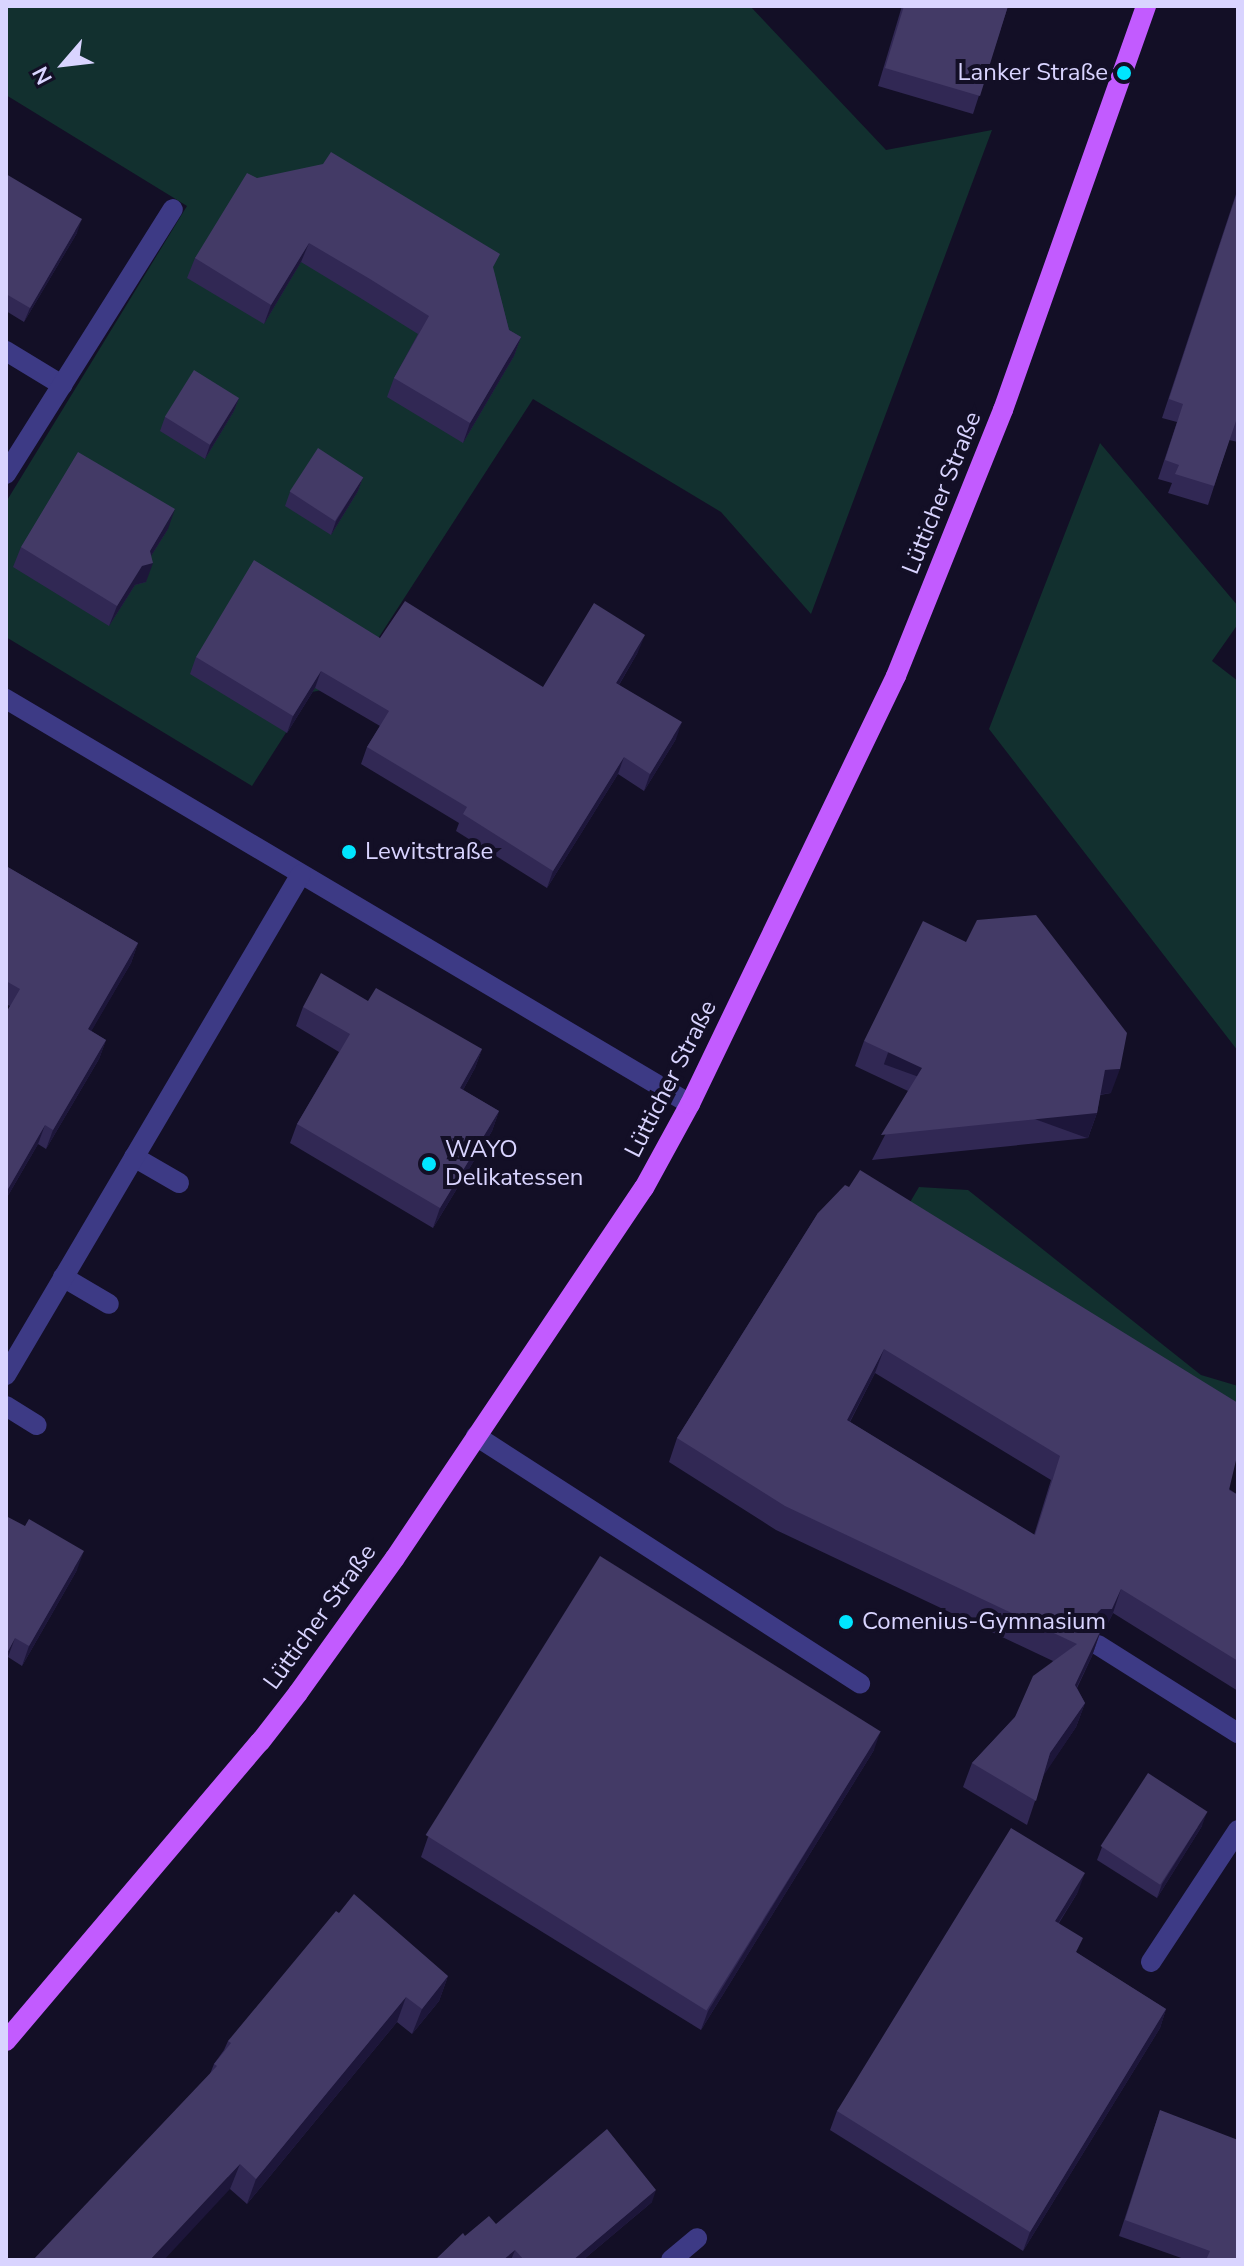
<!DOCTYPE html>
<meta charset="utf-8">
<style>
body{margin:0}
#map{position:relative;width:1244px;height:2266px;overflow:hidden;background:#130f26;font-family:"Nunito Sans",sans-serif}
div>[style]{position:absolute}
.green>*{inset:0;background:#12302f}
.minor>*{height:20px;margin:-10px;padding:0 10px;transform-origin:10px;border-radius:10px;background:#3d3a85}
.major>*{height:20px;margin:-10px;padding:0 10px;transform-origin:10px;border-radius:10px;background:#c25bff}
.wall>*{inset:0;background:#312854}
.shaded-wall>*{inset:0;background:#1d163a;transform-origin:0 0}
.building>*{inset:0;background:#433a66;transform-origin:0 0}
.dots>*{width:22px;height:22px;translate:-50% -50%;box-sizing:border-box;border:4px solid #130f26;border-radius:50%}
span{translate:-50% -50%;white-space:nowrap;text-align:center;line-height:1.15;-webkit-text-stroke:8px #130f26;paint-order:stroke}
.poi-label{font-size:24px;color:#d9d4ff}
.right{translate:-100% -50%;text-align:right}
.left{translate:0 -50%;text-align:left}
.street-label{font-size:24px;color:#d9d4ff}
.frame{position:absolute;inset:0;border:8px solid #d9d4ff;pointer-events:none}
.north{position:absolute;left:24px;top:24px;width:80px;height:80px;-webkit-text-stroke:6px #130f26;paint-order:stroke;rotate:242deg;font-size:22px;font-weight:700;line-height:32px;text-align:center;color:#d9d4ff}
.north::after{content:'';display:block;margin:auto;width:28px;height:36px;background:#d9d4ff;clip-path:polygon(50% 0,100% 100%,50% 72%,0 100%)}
</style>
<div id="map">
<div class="green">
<div style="clip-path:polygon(6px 6px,750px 6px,886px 150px,992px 130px,811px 614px,721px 512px,533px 399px,348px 685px,312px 692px,252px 786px,6px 637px,6px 502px,187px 206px,6px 95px)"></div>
<div style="clip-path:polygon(1100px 443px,1238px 606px,1238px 624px,1212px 661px,1238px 681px,1238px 1051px,989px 729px)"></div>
<div style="clip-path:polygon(919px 1187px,968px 1190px,1201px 1375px,1238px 1386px,1238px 1422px,906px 1209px)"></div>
</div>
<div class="minor">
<div style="left:6px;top:351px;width:66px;rotate:31.3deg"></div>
<div style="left:6px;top:474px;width:313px;rotate:-57.8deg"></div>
<div style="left:6px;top:699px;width:795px;rotate:30.63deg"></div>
<div style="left:134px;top:1157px;width:52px;rotate:30deg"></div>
<div style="left:63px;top:1277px;width:53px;rotate:30.4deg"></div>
<div style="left:6px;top:1375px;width:581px;rotate:-59.51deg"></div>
<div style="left:6px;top:1406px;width:36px;rotate:32deg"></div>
<div style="left:476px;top:1436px;width:457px;rotate:32.8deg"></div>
<div style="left:1098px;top:1645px;width:165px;rotate:32.2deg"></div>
<div style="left:1151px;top:1962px;width:158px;rotate:-56.6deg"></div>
<div style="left:671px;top:2260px;width:34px;rotate:-40deg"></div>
</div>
<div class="major">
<div style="left:6px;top:2041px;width:392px;rotate:-49.7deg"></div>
<div style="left:260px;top:1742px;width:62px;rotate:-52.2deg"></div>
<div style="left:298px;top:1693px;width:166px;rotate:-54.3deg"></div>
<div style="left:395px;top:1558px;width:446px;rotate:-56.1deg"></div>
<div style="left:644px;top:1188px;width:96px;rotate:-61.3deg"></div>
<div style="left:690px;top:1104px;width:475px;rotate:-64.3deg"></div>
<div style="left:896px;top:676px;width:287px;rotate:-68.1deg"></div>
<div style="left:1003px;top:410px;width:429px;rotate:-70.5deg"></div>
</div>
<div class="wall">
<div style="clip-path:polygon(902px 6px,1008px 6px,973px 114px,878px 86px)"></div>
<div style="clip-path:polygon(6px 174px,77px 233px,24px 322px,6px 311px)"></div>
<div style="clip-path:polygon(257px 178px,494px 272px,509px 330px,521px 337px,514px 356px,463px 443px,387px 397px,394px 378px,418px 334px,362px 299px,301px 262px,264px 324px,187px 278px,195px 258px)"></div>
<div style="clip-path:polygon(1238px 188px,1238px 442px,1229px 440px,1208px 505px,1168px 493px,1172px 483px,1158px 479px,1177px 422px,1162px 418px)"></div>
<div style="clip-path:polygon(239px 398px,234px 411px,205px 459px,160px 431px,165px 417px)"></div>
<div style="clip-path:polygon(363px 477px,358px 491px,331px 535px,285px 506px,290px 492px)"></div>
<div style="clip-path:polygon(168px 529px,151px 556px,146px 582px,135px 585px,109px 626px,13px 567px,21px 547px)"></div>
<div style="clip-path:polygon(380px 638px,543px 687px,638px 652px,619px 685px,676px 739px,644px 791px,618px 774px,547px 888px,456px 831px,459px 823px,361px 764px,367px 747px,380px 726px,315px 688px,287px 733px,190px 674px,196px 657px)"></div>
<div style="clip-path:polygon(6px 866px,138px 943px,131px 963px,91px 1031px,106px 1040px,99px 1059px,46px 1149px,38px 1144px,6px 1199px,6px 1013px,10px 1006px,6px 1004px)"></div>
<div style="clip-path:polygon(368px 1001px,482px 1049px,475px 1068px,463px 1090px,499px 1111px,492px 1131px,433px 1228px,290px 1143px,297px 1124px,339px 1052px,296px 1026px,303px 1007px)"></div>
<div style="clip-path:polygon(864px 1041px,1111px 1093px,1100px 1095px,1097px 1113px,1088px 1138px,872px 1160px,908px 1091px,855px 1066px)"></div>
<div style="clip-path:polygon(evenodd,818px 1213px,1238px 1495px,1238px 1691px,1113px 1613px,1103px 1633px,1100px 1633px,1092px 1656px,1077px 1688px,1085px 1703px,1076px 1727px,1044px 1774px,1027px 1825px,963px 1787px,972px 1763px,1015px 1717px,1053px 1661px,776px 1530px,669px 1462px,677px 1438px,818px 1213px,875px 1373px,1051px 1480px,1034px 1535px,850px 1422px,875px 1373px)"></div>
<div style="clip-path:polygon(6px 1516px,77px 1570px,22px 1666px,8px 1657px,6px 1661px)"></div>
<div style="clip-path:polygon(874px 1750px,701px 2030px,421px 1857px,428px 1837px)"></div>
<div style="clip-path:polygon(1202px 1826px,1157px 1898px,1097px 1860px,1102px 1847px)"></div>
<div style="clip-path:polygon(1078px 1892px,1059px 1923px,1077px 1953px,1166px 2009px,1160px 2028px,1023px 2251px,830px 2130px,837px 2111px)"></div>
<div style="clip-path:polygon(448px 1976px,439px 2001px,412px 2034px,397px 2022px,247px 2204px,230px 2189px,210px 2074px,214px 2064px,224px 2050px,228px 2041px)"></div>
<div style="clip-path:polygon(1160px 2110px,1238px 2260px,1187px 2260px,1119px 2236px)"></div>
<div style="clip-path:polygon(652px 2202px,583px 2260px,435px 2260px,465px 2236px,496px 2224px)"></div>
</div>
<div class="shaded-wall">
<div style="clip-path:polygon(82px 219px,77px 233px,24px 322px,30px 308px)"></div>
<div style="clip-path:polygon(309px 243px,301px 262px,264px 324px,271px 305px)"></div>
<div style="clip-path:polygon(521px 337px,514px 356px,463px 443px,470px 423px)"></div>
<div style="clip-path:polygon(239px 398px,234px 411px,205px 459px,210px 445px)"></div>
<div style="clip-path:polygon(363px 477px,358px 491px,331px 535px,336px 521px)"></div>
<div style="clip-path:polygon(175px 509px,168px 529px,146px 564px,153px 563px,146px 582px,135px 585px,109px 626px,117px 606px)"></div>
<div style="clip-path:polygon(645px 635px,638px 652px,610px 700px,616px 683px)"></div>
<div style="clip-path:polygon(321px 671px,315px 688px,287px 733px,293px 716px)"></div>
<div style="clip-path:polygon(682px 722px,676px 739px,644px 791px,650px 774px)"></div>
<div style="clip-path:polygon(624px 757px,618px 774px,547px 888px,553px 871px)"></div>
<div style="clip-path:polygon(138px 943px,131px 963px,81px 1049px,88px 1029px)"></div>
<div style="clip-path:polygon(106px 1040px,99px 1059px,46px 1149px,53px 1130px)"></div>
<div style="clip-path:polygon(482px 1049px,475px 1068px,453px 1108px,460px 1088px)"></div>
<div style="clip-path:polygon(1120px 1069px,1111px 1093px,1096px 1095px,1105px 1070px)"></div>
<div style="clip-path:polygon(499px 1111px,492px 1131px,433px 1228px,440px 1208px)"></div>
<div style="left:1097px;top:1113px;width:27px;height:217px;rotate:110deg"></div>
<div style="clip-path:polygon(45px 1125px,38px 1144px,6px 1199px,8px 1189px)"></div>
<div style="clip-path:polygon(884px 1349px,875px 1373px,838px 1444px,847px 1420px)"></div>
<div style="clip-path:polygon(84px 1551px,77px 1570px,22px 1666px,29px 1646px)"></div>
<div style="clip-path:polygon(1121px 1589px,1113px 1613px,1103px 1633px,1100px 1633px,1092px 1656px,1066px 1709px,1093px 1633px,1095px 1615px)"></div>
<div style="clip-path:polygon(15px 1638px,8px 1657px,6px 1661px,6px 1655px)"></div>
<div style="clip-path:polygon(1085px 1703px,1076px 1727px,1042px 1778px,1050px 1753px)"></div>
<div style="clip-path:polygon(881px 1730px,874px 1750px,701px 2030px,708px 2011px)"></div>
<div style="clip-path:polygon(1207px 1812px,1202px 1826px,1157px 1898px,1162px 1884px)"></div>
<div style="clip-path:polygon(1085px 1873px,1078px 1892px,1048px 1939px,1055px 1921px)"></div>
<div style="clip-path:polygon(448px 1976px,439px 2001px,412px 2034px,422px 2009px)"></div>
<div style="clip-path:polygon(406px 1997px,397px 2022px,247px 2204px,256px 2179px)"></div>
<div style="clip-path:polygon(1166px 2009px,1160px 2028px,1023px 2251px,1030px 2232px)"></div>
<div style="clip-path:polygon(240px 2164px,230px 2189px,164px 2260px,150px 2260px)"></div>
<div style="clip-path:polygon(656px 2190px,652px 2202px,583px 2260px,573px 2260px)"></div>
<div style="clip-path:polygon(515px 2250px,511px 2260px,503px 2260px)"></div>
</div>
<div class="building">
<div style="clip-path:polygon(904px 6px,1008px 6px,980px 96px,885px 68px)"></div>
<div style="clip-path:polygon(331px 152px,500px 254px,493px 267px,509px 330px,521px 337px,470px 423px,394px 378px,429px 316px,370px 279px,309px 243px,271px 305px,195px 258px,247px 173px,257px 178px,323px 164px)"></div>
<div style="clip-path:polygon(6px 174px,82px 219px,30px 308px,6px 294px)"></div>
<div style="clip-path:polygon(1238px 190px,1238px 422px,1236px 421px,1214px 486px,1175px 474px,1179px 465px,1165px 460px,1183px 404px,1169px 399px)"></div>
<div style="left:194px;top:370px;width:53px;height:55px;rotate:32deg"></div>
<div style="left:318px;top:448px;width:54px;height:52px;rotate:33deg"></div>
<div style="clip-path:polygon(78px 452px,175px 509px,150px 551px,153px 563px,142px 566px,117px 606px,21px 547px)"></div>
<div style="clip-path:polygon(254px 560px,380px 638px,405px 601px,543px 687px,594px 603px,645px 635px,616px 683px,682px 722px,650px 774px,624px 757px,553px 871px,463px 814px,467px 807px,367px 747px,389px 711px,321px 671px,293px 716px,196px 657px)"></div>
<div style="clip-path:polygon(6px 866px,138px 943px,88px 1029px,106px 1040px,53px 1130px,45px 1125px,8px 1189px,6px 1188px,6px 1013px,20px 989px,6px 981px)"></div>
<div style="clip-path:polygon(1036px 915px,1127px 1033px,1120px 1069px,1105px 1070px,1097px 1113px,881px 1135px,922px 1068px,864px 1041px,923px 921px,966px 942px,977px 920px)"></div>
<div style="clip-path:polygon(321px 973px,368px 1001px,376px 988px,482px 1049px,460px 1088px,499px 1111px,440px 1208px,297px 1124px,350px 1034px,303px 1007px)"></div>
<div style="clip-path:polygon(evenodd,860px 1170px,1238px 1403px,1238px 1452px,1229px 1490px,1238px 1495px,1238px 1661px,1121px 1589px,1112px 1609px,1101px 1609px,1095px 1615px,1095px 1626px,1100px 1632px,1075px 1685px,1085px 1703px,1050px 1753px,1036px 1801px,972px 1763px,1015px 1717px,1033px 1676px,1077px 1644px,785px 1506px,677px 1438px,818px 1213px,845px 1185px,849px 1187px,860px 1170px,884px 1349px,1060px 1456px,1035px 1535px,847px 1420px,884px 1349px)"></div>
<div style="clip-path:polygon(6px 1516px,25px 1526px,29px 1519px,84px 1551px,29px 1646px,15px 1638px,6px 1655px)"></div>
<div style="left:600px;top:1556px;width:331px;height:329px;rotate:32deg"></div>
<div style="left:1148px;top:1773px;width:71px;height:87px;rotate:33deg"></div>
<div style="clip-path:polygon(1011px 1828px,1085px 1873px,1055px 1921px,1083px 1938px,1076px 1952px,1166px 2009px,1030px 2232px,837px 2111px)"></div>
<div style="clip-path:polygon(354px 1894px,448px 1976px,422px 2009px,406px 1997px,256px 2179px,240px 2164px,150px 2260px,33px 2260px,217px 2066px,214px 2064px,231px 2043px,228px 2041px,336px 1911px,339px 1913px)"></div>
<div style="clip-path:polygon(1160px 2110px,1238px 2140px,1238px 2260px,1206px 2260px,1210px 2251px,1125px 2220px)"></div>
<div style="clip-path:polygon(607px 2129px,656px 2190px,573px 2260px,524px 2260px,515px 2250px,503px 2260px,435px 2260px,463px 2233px,465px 2236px,489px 2216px,496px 2224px)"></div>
</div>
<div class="dots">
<div style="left:1124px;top:73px;background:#00e5ff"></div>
<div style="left:349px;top:852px;background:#00e5ff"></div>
<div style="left:429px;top:1164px;background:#00e5ff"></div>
<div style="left:846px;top:1622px;background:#00e5ff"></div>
</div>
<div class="poi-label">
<span class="right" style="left:1108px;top:73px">Lanker Straße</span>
<span class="left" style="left:365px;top:852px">Lewitstraße</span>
<span class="left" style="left:445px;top:1164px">WAYO<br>Delikatessen</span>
<span class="left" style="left:862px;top:1622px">Comenius-Gymnasium</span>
</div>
<div class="street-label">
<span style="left:942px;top:493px;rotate:-68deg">Lütticher Straße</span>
<span style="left:671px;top:1079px;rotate:-63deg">Lütticher Straße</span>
<span style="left:320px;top:1617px;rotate:-54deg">Lütticher Straße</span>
</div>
<div class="frame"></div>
<div class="north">N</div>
</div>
